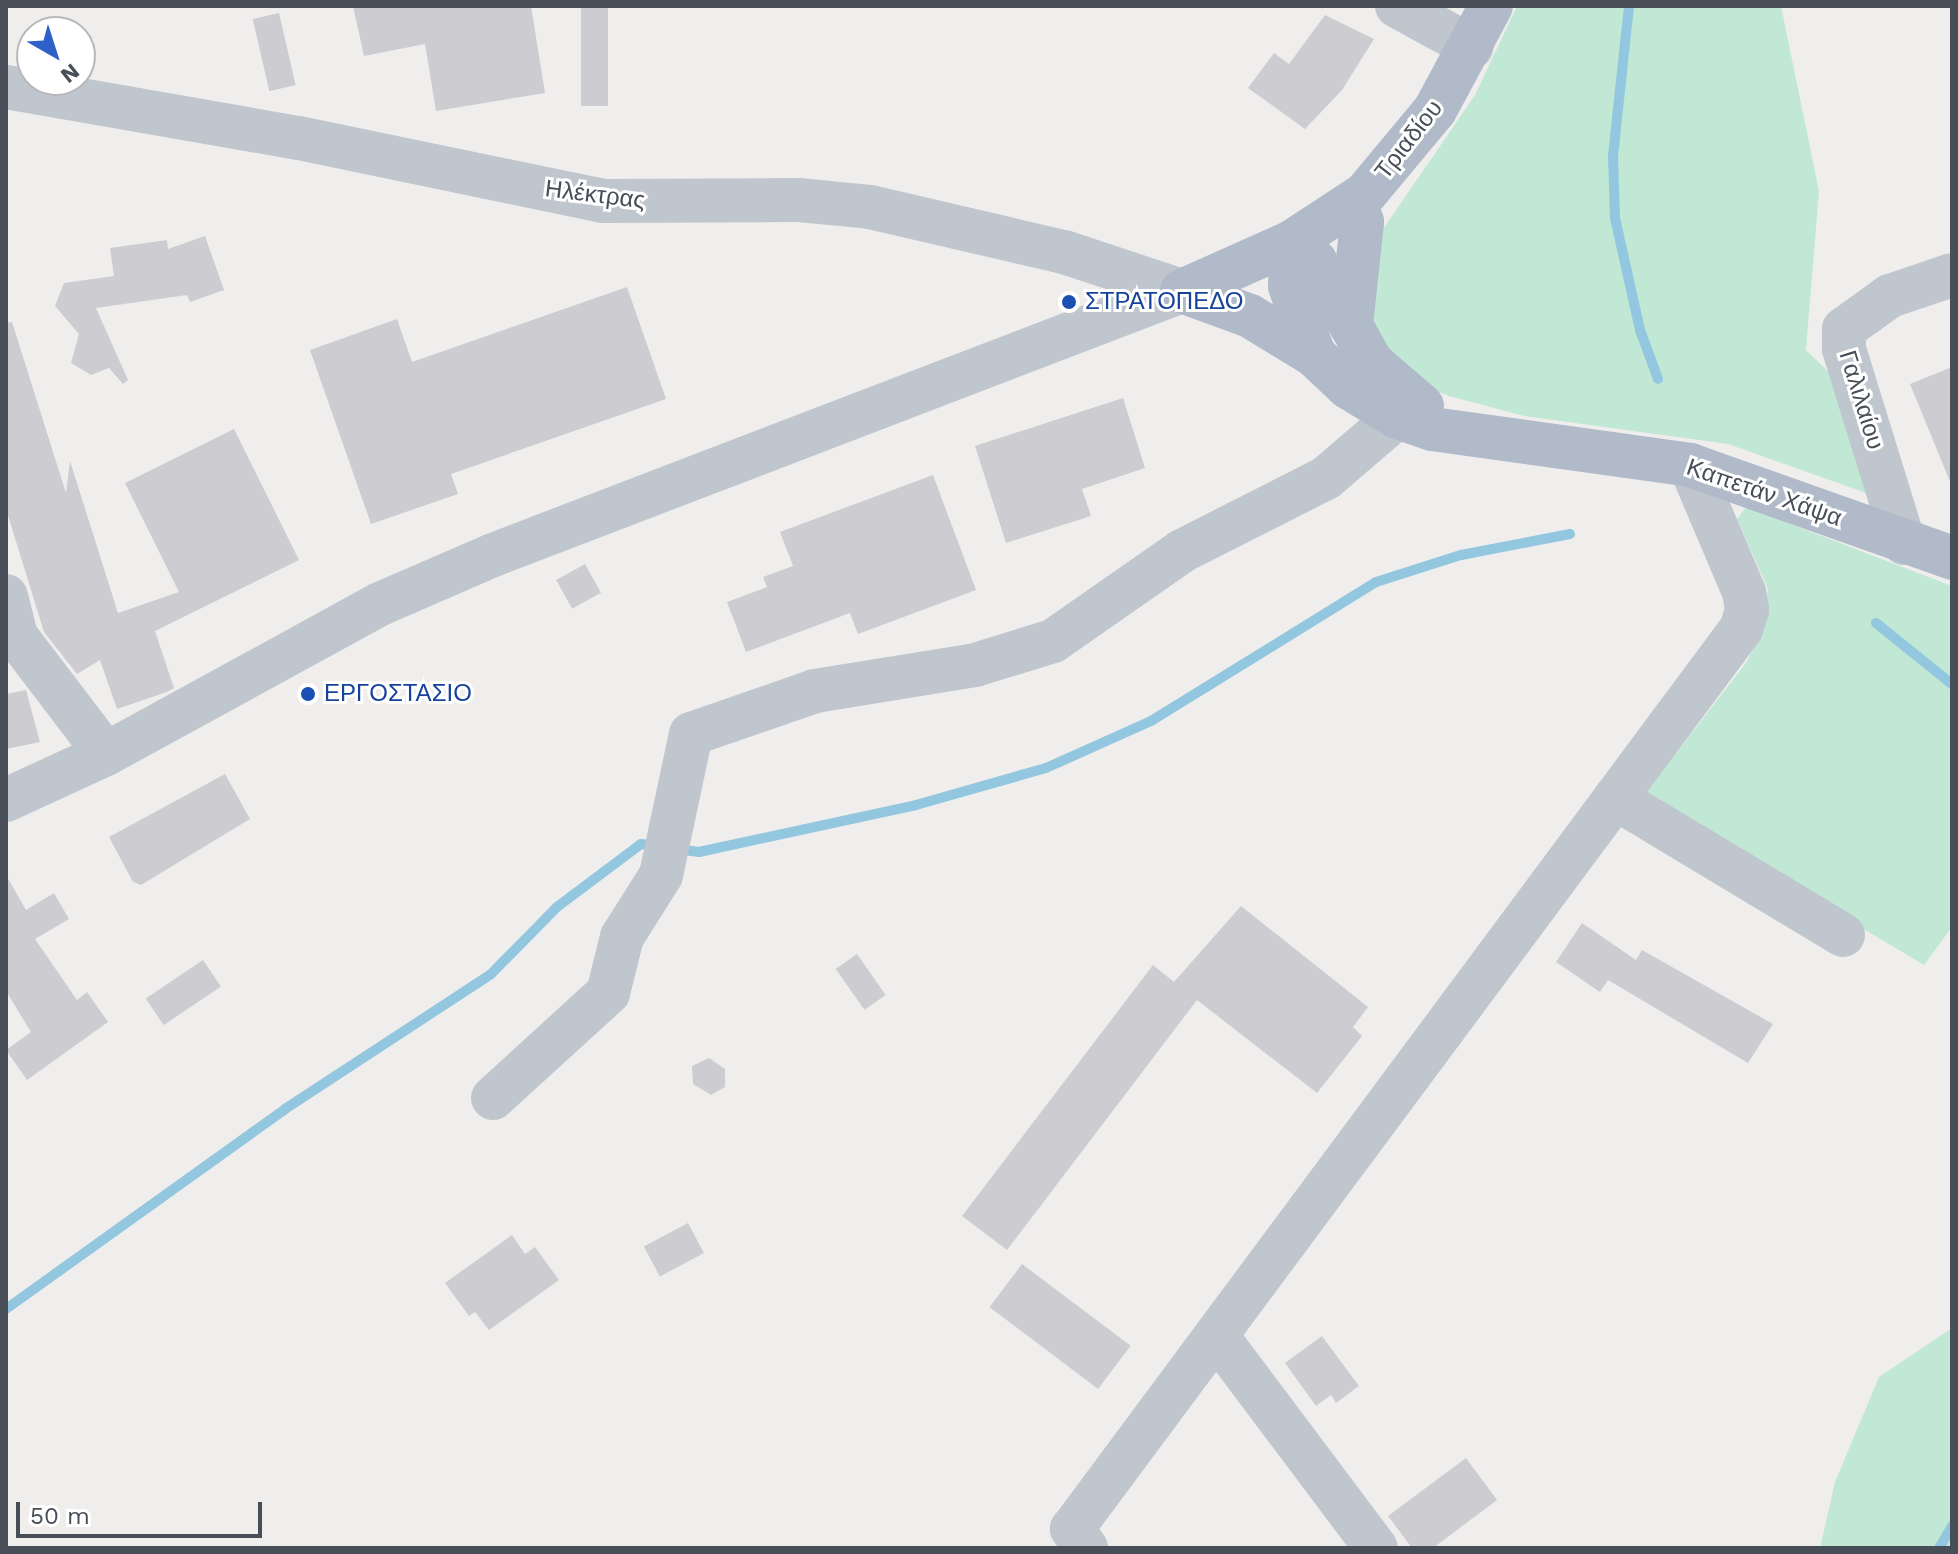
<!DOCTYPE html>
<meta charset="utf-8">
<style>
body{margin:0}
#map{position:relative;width:1958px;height:1554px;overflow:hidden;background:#f0eeed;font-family:"Work Sans",sans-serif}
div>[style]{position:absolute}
.green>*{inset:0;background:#c0e8d5}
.stream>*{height:10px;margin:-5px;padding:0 5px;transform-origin:5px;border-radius:5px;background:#93c7e0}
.building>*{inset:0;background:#ccccd1;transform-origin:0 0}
.minor>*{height:44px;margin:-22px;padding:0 22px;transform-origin:22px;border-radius:22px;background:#c0c6ce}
.major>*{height:44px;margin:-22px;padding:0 22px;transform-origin:22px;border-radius:22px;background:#b0bac9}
.dots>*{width:22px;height:22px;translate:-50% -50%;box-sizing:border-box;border:4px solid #fff;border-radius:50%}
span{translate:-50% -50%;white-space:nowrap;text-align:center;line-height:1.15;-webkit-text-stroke:6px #fff;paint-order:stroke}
.street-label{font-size:24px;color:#484e58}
.transit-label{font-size:24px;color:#164399}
.left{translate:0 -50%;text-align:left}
.frame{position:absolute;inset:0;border:8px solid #484e58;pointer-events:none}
.north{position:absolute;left:16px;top:16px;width:80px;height:80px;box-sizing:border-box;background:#fff;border:2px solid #b6b8bc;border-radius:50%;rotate:141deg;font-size:22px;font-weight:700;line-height:32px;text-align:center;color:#484e58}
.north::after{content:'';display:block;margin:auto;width:28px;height:36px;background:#2f5fc8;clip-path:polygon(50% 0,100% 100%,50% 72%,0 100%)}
.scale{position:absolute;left:16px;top:1502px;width:246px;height:36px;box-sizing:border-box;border:4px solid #484e58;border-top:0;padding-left:10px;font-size:24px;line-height:28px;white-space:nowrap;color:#484e58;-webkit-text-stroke:6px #fff;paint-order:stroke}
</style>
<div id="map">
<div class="green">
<div style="clip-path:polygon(1517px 6px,1781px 6px,1819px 191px,1806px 350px,1839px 382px,1869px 494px,1728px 444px,1524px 416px,1449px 396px,1419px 384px,1370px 335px,1381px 232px,1475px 95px)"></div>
<div style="clip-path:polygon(1746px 507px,1952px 586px,1952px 927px,1924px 965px,1642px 797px,1746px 663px,1761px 633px,1768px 589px,1737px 519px)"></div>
<div style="clip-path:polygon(1952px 1328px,1952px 1548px,1820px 1548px,1835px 1482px,1879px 1377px)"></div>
</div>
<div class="stream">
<div style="left:1629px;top:6px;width:150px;rotate:96.1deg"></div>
<div style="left:1613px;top:155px;width:63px;rotate:88.2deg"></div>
<div style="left:1615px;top:218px;width:115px;rotate:77.4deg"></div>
<div style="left:1640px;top:330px;width:52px;rotate:69.8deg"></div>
<div style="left:1876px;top:623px;width:97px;rotate:38.8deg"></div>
<div style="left:677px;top:849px;width:22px;rotate:8deg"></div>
<div style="left:699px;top:852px;width:222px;rotate:-12.2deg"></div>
<div style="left:916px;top:805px;width:135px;rotate:-15.9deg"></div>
<div style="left:1046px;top:768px;width:115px;rotate:-24.1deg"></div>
<div style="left:1151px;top:721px;width:264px;rotate:-31.7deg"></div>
<div style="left:1376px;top:582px;width:89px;rotate:-17.6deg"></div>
<div style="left:1461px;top:555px;width:111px;rotate:-10.9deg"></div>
<div style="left:6px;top:1309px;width:343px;rotate:-35.6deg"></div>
<div style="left:285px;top:1109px;width:246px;rotate:-33.2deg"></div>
<div style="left:491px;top:974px;width:94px;rotate:-45.4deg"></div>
<div style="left:557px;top:907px;width:105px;rotate:-36.9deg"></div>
<div style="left:641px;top:844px;width:17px;rotate:7deg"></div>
<div style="left:1939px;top:1548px;width:26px;rotate:-59deg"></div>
</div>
<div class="building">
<div style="clip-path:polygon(353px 6px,531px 6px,545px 93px,436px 111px,425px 44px,364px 56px)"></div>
<div style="left:581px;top:6px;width:27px;height:100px"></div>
<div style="left:279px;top:13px;width:74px;height:27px;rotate:77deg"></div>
<div style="clip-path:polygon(1325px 15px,1374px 39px,1342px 90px,1305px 129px,1248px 88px,1274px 53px,1289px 64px)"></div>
<div style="clip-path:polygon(205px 236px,224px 290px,190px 302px,187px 295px,96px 308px,128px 380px,123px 384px,109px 368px,91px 375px,71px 363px,79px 334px,55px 306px,64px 283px,114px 276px,110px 248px,167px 240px,168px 249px)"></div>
<div style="clip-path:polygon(627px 287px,666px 399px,451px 474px,458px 494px,371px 524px,310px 350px,397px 319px,412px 362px)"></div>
<div style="clip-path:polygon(12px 322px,66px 493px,70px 461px,118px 613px,179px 592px,125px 483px,234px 429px,299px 560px,155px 631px,174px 688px,167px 692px,117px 709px,100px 660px,77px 674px,44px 632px,6px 509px,6px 323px)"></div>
<div style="clip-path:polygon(1952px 367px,1952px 484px,1951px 484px,1910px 384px)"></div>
<div style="clip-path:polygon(1123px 398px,1145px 468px,1082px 489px,1091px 516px,1006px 543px,975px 446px)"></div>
<div style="clip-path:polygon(933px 475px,976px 590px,858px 634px,850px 613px,746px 652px,727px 602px,767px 587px,763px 577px,793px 566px,780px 532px)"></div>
<div style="left:585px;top:564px;width:33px;height:33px;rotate:61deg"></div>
<div style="clip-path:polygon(26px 690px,40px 742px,6px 749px,6px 694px)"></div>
<div style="clip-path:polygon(225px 774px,250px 819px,141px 885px,133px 882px,109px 837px)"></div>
<div style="clip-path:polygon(6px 875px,26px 910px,54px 893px,69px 919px,35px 939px,77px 1000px,87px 992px,108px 1022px,27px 1080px,6px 1050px,31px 1032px,6px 991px)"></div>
<div style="clip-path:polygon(1241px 906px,1368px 1007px,1353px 1027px,1362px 1036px,1317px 1093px,1197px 1000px,1007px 1250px,962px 1216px,1153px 965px,1174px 982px)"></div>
<div style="clip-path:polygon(1582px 923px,1636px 960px,1642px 950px,1773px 1024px,1748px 1063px,1608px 980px,1600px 992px,1556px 962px)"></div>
<div style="left:857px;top:954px;width:50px;height:26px;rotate:55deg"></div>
<div style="left:203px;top:960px;width:32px;height:69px;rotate:56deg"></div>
<div style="clip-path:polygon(709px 1058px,725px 1069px,725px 1087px,711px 1095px,693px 1084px,692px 1066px)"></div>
<div style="left:688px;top:1223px;width:34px;height:50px;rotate:62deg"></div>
<div style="clip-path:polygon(512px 1235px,525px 1254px,535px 1247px,559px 1280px,489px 1330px,475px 1312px,469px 1316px,445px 1283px)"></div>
<div style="left:1022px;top:1264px;width:136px;height:54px;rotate:37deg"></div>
<div style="clip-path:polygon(1322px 1336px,1359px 1386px,1336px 1403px,1331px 1395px,1316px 1406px,1285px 1363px)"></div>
<div style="clip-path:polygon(1466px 1458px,1497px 1500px,1433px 1548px,1412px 1548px,1388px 1516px)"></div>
</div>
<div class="minor">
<div style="left:1397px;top:6px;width:85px;rotate:28.7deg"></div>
<div style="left:6px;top:87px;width:297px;rotate:9.9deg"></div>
<div style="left:299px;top:138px;width:309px;rotate:11.7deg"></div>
<div style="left:602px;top:201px;width:197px;rotate:-0.3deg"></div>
<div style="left:799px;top:200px;width:71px;rotate:5.6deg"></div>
<div style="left:870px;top:207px;width:199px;rotate:13.1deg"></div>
<div style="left:1064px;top:252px;width:124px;rotate:18.3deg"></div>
<div style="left:1904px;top:543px;width:203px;rotate:-107.2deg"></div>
<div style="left:1844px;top:349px;width:20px;rotate:-90deg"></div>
<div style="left:1844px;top:329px;width:57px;rotate:-35.7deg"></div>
<div style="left:1890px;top:296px;width:65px;rotate:-18.7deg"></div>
<div style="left:6px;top:596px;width:41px;rotate:76deg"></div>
<div style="left:16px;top:636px;width:148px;rotate:52.7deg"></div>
<div style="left:1615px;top:798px;width:266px;rotate:31deg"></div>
<div style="left:6px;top:800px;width:110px;rotate:-24.7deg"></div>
<div style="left:106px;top:754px;width:312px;rotate:-28.7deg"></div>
<div style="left:380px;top:604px;width:123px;rotate:-23.4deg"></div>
<div style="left:493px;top:555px;width:738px;rotate:-20.97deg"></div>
<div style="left:493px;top:1098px;width:156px;rotate:-42.4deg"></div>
<div style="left:608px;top:993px;width:58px;rotate:-76deg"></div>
<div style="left:622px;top:937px;width:73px;rotate:-57.8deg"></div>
<div style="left:661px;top:875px;width:144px;rotate:-78deg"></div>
<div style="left:691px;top:734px;width:131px;rotate:-19.1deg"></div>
<div style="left:815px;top:691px;width:162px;rotate:-9.2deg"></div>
<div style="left:975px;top:665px;width:82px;rotate:-17.1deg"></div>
<div style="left:1053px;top:641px;width:157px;rotate:-34.9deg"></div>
<div style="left:1182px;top:551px;width:161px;rotate:-26.9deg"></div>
<div style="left:1326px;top:478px;width:94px;rotate:-40.7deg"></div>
<div style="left:1216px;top:1335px;width:266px;rotate:53.1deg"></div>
<div style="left:1086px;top:1548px;width:24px;rotate:-126deg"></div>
<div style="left:1072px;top:1529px;width:1121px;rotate:-53.38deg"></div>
<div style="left:1741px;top:629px;width:20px;rotate:-72deg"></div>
<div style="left:1747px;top:610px;width:18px;rotate:-99deg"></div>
<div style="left:1744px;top:592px;width:138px;rotate:-113deg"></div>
</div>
<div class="major">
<div style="left:1292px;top:242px;width:44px;rotate:92.6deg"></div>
<div style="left:1290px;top:286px;width:73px;rotate:70.8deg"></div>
<div style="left:1314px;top:355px;width:47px;rotate:43.3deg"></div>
<div style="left:1348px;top:387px;width:57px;rotate:31.5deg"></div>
<div style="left:1397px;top:417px;width:37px;rotate:19deg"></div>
<div style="left:1432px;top:429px;width:260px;rotate:7.9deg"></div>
<div style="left:1690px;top:465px;width:278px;rotate:19.5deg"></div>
<div style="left:1292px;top:242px;width:30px;rotate:40deg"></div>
<div style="left:1315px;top:261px;width:117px;rotate:60.8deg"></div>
<div style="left:1372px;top:363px;width:66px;rotate:40.7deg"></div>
<div style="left:1182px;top:291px;width:120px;rotate:-24deg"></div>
<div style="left:1292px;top:242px;width:87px;rotate:-33.3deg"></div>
<div style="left:1365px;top:194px;width:109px;rotate:-50.2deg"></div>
<div style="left:1435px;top:110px;width:118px;rotate:-61.7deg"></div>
<div style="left:1182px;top:291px;width:72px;rotate:20.2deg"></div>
<div style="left:1250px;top:316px;width:75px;rotate:31.4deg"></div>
<div style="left:1351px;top:325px;width:104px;rotate:-83.9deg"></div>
<div style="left:1362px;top:222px;width:20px;rotate:-110deg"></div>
</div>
<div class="dots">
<div style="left:1069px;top:302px;background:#1a4fb4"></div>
<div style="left:308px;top:694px;background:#1a4fb4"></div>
</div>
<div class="street-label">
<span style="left:1409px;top:140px;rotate:-52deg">Τριαδίου</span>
<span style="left:595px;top:195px;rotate:7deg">Ηλέκτρας</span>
<span style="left:1861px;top:400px;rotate:73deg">Γαλιλαίου</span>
<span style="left:1764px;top:493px;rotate:19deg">Καπετάν Χάψα</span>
</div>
<div class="transit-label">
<span class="left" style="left:1085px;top:302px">ΣΤΡΑΤΟΠΕΔΟ</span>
<span class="left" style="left:324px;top:694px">ΕΡΓΟΣΤΑΣΙΟ</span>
</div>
<div class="frame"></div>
<div class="north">N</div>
<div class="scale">50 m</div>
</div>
